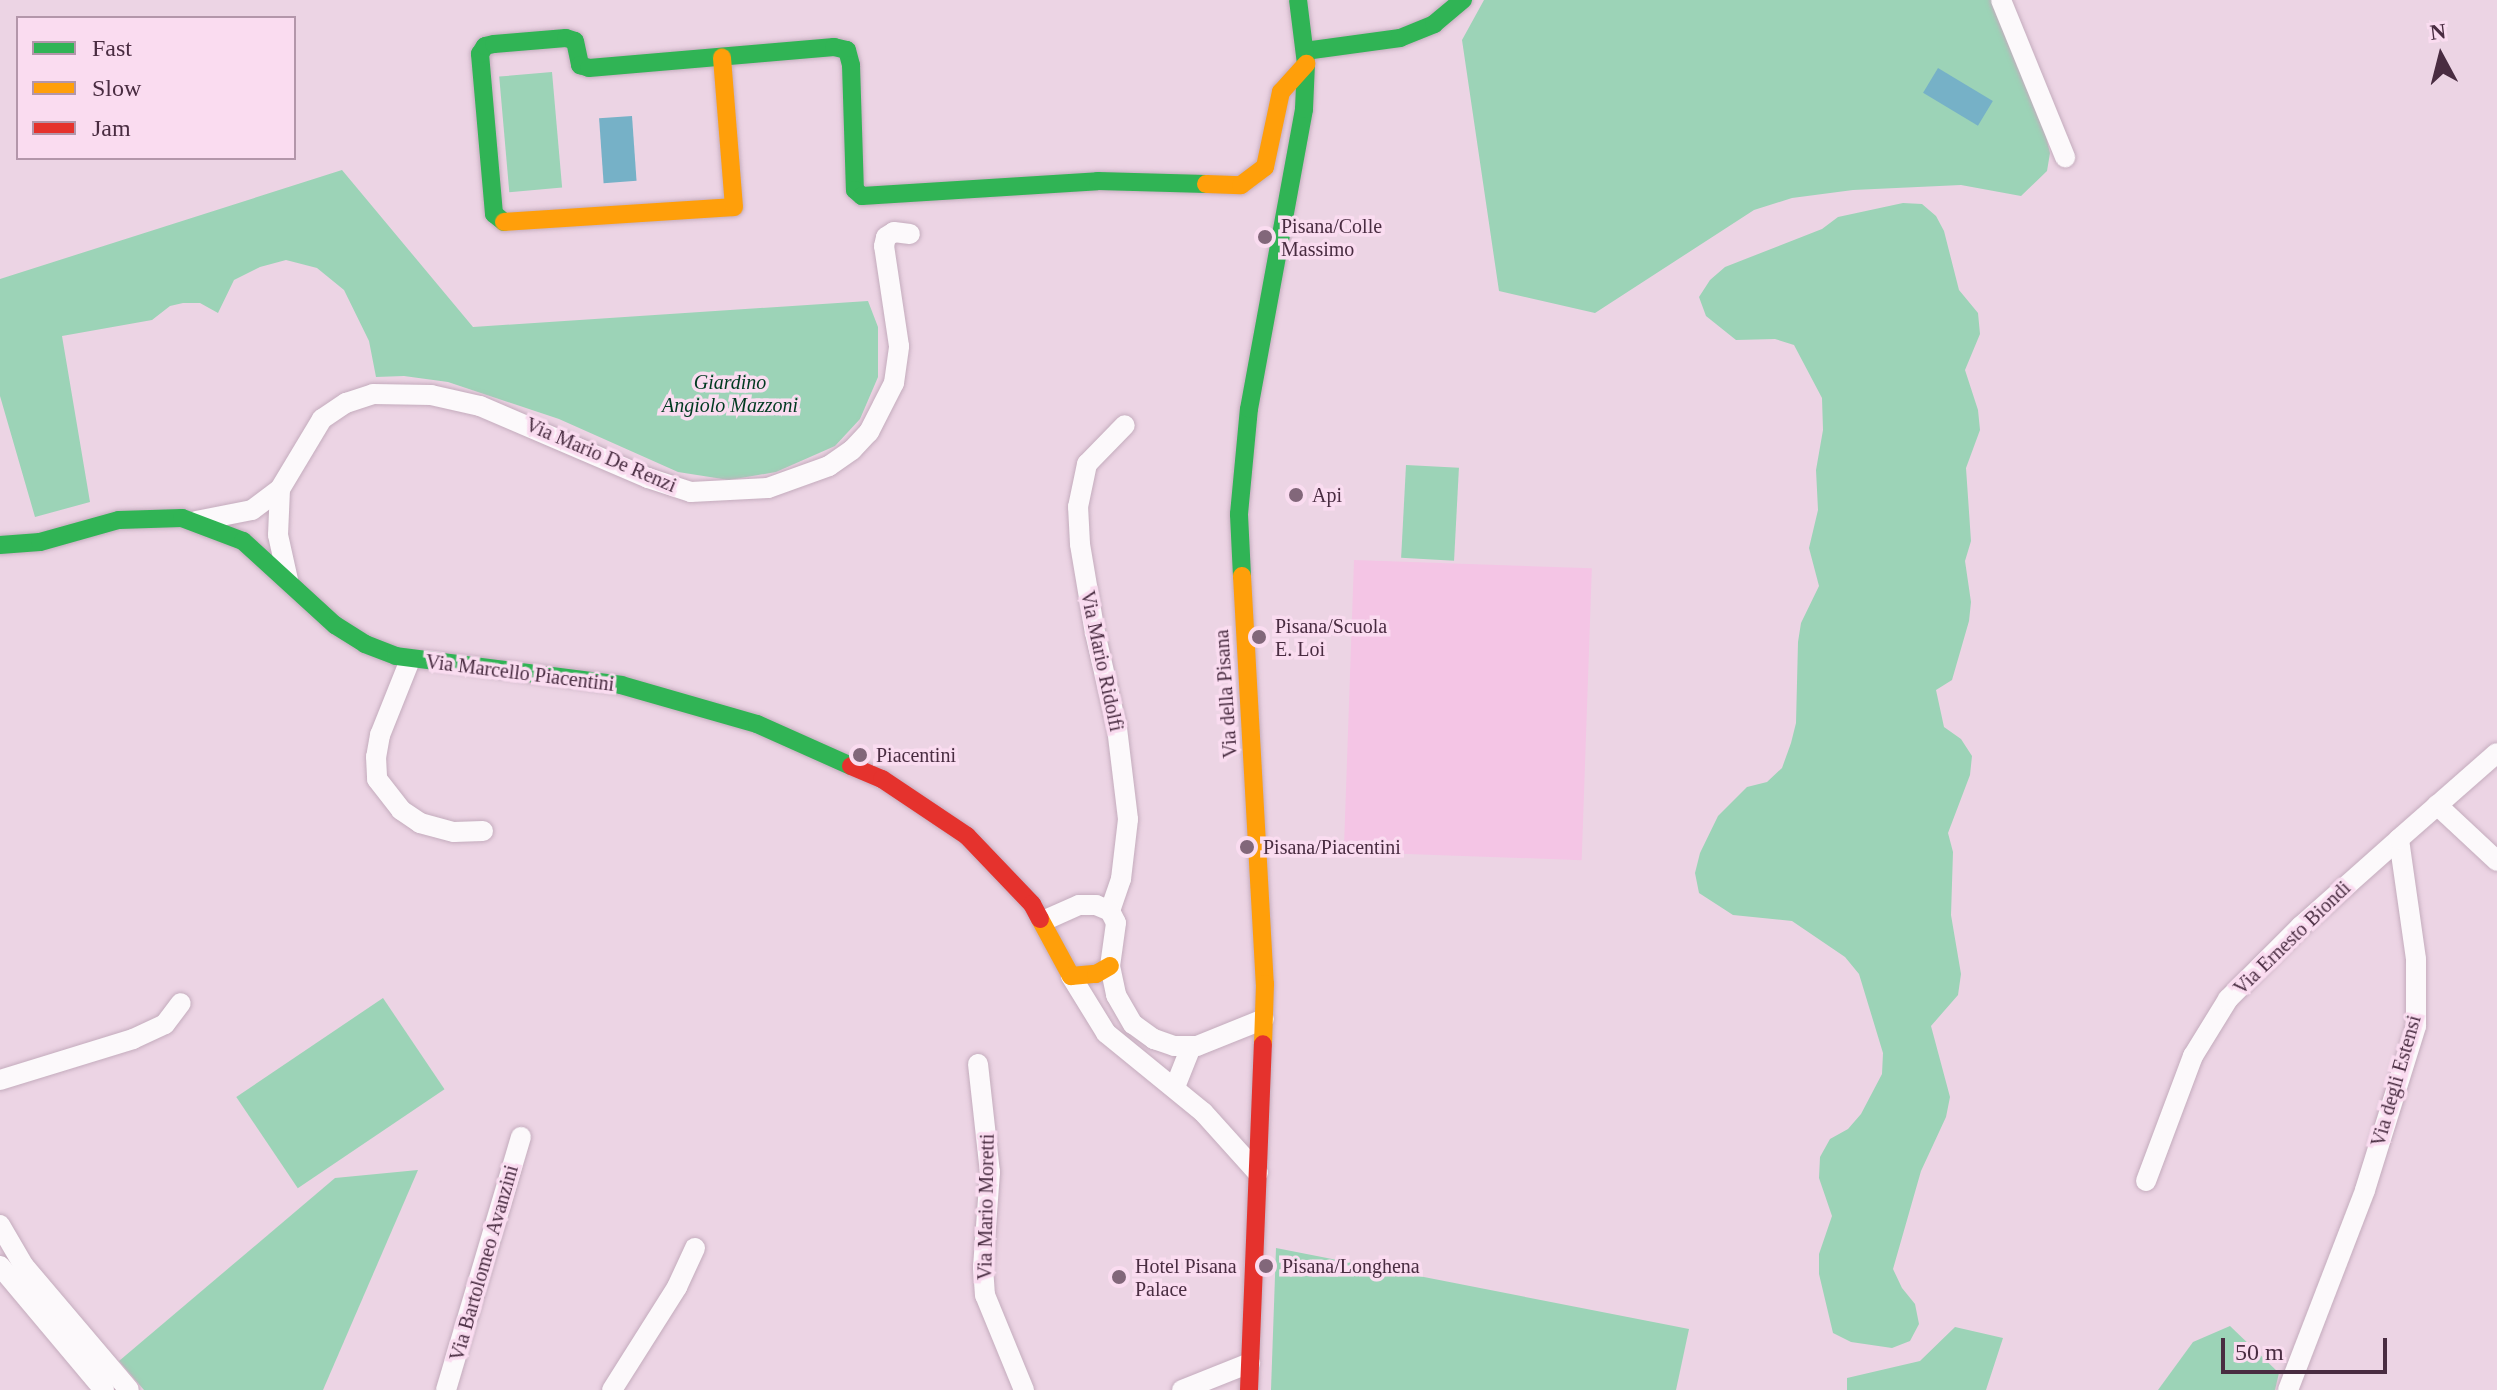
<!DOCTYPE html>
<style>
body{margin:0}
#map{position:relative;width:2497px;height:1390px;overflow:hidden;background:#ecd4e4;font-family:Georgia,serif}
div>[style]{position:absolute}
.built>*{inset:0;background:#f4c5e5;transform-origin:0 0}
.green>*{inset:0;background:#9cd3b7;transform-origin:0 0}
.water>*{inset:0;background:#76b1c7;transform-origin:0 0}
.roads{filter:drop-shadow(0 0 2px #c4acbd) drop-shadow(0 0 2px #c4acbd)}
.street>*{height:20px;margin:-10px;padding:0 10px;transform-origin:10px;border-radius:10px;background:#fcf9fb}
.fast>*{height:18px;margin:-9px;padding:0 9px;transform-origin:9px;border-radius:9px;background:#30b455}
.slow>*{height:18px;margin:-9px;padding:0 9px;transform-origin:9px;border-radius:9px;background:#ff9f0a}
.jam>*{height:18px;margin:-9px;padding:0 9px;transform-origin:9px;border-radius:9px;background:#e5322d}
.dots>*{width:22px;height:22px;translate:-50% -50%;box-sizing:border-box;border:4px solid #fadcf0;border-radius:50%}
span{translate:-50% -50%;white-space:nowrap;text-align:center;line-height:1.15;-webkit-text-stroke:7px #fadcf0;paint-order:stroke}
.poi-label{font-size:20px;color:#492c41}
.left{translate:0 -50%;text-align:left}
.park-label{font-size:20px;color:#003a20;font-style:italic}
.street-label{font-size:20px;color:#492c41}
.legend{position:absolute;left:16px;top:16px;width:280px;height:144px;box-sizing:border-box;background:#fadcf0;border:2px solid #b396aa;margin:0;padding:10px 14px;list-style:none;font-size:24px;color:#492c41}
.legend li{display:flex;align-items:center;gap:16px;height:40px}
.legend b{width:40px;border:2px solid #b396aa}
.north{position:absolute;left:2401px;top:16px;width:80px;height:80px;-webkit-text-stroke:6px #fadcf0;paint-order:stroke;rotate:353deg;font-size:22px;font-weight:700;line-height:32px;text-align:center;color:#492c41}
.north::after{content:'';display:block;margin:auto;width:28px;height:36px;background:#492c41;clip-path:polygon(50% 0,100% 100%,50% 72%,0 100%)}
.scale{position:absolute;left:2221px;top:1338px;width:166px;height:36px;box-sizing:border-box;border:4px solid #492c41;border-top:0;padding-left:10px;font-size:24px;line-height:28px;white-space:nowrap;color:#492c41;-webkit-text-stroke:6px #fadcf0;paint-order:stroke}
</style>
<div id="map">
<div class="built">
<div style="left:1354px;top:560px;width:238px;height:292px;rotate:2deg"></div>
</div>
<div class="green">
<div style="clip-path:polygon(1484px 0,1992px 0,2035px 91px,2050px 153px,2047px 171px,2021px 196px,1961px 185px,1853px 190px,1792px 198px,1754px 210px,1595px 313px,1499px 291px,1462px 40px)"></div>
<div style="left:552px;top:72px;width:116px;height:53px;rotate:85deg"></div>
<div style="clip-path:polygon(342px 170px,473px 327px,868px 301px,878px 327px,878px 377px,860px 419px,835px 446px,776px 472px,729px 480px,678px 472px,559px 419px,448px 382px,404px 376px,376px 377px,369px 341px,344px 290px,317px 268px,286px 260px,260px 267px,234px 280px,218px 313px,200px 303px,183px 303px,170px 306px,152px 320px,62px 336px,90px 502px,35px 517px,0 396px,0 279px)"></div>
<div style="clip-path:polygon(1903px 203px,1922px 204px,1936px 216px,1944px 231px,1959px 290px,1978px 313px,1980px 334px,1965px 370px,1978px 410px,1980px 430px,1966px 468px,1971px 541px,1965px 561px,1971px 602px,1969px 621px,1952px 680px,1936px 690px,1944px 727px,1961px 739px,1972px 756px,1970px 775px,1948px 833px,1953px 852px,1951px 915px,1961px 974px,1958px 995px,1931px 1026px,1950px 1097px,1946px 1117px,1921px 1171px,1893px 1269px,1902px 1288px,1915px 1304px,1919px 1324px,1910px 1341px,1892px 1348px,1851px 1342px,1833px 1333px,1819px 1274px,1819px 1254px,1832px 1216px,1819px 1178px,1820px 1157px,1830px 1139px,1848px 1129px,1861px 1114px,1882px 1074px,1883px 1053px,1859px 974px,1845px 957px,1792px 921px,1733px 915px,1699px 893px,1695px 873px,1700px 853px,1718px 816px,1747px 787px,1767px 782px,1782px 768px,1791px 743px,1796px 723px,1798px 642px,1801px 623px,1819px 586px,1809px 548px,1818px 510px,1816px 470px,1823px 430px,1822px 398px,1794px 345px,1775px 339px,1736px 340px,1706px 316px,1699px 297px,1710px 280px,1725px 267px,1822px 229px,1838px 217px)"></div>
<div style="left:1406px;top:465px;width:53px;height:93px;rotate:3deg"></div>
<div style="left:383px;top:998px;width:110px;height:177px;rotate:56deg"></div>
<div style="clip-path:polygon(418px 1170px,323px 1390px,144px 1390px,119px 1361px,335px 1178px)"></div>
<div style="clip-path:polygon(1276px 1248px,1689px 1329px,1676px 1390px,1271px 1390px)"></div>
<div style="clip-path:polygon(2230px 1326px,2279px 1373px,2275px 1390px,2158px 1390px,2193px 1342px)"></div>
<div style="clip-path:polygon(1955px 1327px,2003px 1338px,1986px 1390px,1847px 1390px,1847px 1378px,1920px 1361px)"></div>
</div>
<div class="water">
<div style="left:1938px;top:68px;width:64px;height:29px;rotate:31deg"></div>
<div style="left:632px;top:116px;width:65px;height:33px;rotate:86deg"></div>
</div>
<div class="roads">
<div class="street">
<div style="left:2001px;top:0;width:170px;rotate:67.8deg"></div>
<div style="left:196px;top:521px;width:57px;rotate:-11.1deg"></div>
<div style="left:252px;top:510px;width:35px;rotate:-37deg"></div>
<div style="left:288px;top:580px;width:46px;rotate:-102.5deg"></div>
<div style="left:278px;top:535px;width:46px;rotate:-87.5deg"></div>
<div style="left:280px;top:489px;width:82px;rotate:-59deg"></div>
<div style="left:322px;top:419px;width:29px;rotate:-34deg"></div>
<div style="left:346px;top:403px;width:28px;rotate:-18deg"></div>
<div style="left:373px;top:394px;width:58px;rotate:1deg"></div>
<div style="left:431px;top:395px;width:50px;rotate:12.7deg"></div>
<div style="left:480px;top:406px;width:183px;rotate:23.2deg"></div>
<div style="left:648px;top:478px;width:45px;rotate:18deg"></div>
<div style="left:691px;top:492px;width:77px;rotate:-3deg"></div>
<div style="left:768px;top:488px;width:65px;rotate:-19.8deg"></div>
<div style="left:829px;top:466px;width:28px;rotate:-35deg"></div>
<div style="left:852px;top:450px;width:25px;rotate:-47deg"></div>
<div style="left:869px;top:432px;width:55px;rotate:-63deg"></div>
<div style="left:894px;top:383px;width:37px;rotate:-82deg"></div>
<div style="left:899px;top:346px;width:101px;rotate:-98.5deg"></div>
<div style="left:884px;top:246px;width:9px;rotate:-77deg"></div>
<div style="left:886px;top:237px;width:9px;rotate:-32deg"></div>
<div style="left:894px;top:232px;width:16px;rotate:7deg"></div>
<div style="left:410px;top:660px;width:81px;rotate:111.8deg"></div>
<div style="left:380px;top:735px;width:22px;rotate:100deg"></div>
<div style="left:376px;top:757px;width:22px;rotate:87deg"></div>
<div style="left:377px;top:779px;width:39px;rotate:52deg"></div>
<div style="left:401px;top:810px;width:23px;rotate:34deg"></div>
<div style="left:420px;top:823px;width:35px;rotate:15deg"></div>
<div style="left:454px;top:832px;width:29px;rotate:-2deg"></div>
<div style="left:2437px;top:805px;width:82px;rotate:43deg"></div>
<div style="left:1110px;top:911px;width:34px;rotate:-71deg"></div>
<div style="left:1121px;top:879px;width:60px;rotate:-83.3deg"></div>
<div style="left:1128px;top:819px;width:92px;rotate:-96.9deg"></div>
<div style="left:1117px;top:728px;width:98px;rotate:-103deg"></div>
<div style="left:1095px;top:633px;width:90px;rotate:-99.6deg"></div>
<div style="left:1080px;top:544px;width:37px;rotate:-93deg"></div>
<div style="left:1078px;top:507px;width:44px;rotate:-78.2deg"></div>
<div style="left:1087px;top:464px;width:54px;rotate:-45.7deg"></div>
<div style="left:1043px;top:921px;width:39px;rotate:-24deg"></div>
<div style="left:1079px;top:905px;width:17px"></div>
<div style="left:1096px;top:905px;width:15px;rotate:23deg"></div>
<div style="left:1110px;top:911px;width:13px;rotate:63deg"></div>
<div style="left:1116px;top:923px;width:43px;rotate:97.9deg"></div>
<div style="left:1110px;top:966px;width:30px;rotate:78deg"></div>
<div style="left:1116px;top:995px;width:34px;rotate:60deg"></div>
<div style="left:1133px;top:1024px;width:26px;rotate:36deg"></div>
<div style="left:1154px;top:1039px;width:21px;rotate:19deg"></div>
<div style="left:1174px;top:1046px;width:23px"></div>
<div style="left:1197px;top:1046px;width:72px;rotate:-21.9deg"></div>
<div style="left:1071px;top:976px;width:67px;rotate:58.4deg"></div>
<div style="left:1106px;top:1033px;width:125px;rotate:39.2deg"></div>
<div style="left:1203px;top:1112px;width:82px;rotate:48deg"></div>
<div style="left:978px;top:1064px;width:109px;rotate:83.7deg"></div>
<div style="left:990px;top:1172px;width:95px;rotate:94.2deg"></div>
<div style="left:983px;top:1267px;width:28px;rotate:86deg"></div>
<div style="left:985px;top:1295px;width:103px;rotate:67.7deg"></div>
<div style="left:0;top:1080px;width:139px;rotate:-17.1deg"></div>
<div style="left:133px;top:1039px;width:35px;rotate:-25deg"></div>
<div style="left:165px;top:1024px;width:26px;rotate:-53deg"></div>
<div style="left:1175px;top:1087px;width:43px;rotate:-68.2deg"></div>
<div style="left:2146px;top:1181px;width:134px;rotate:-69.4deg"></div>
<div style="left:2193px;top:1056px;width:67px;rotate:-58.4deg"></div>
<div style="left:2228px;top:999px;width:103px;rotate:-45deg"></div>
<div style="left:2301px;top:926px;width:131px;rotate:-41.6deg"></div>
<div style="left:0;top:1225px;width:48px;rotate:59.7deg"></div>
<div style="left:24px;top:1266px;width:162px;rotate:49.7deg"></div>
<div style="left:0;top:1266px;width:162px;rotate:50deg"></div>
<div style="left:446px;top:1390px;width:264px;rotate:-73.5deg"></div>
<div style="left:612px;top:1390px;width:122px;rotate:-57.7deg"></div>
<div style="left:677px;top:1287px;width:43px;rotate:-65.2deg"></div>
<div style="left:1182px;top:1390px;width:73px;rotate:-21.7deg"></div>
<div style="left:2288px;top:1390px;width:214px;rotate:-68.9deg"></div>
<div style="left:2365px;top:1190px;width:172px;rotate:-72.7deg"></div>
<div style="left:2416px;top:1026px;width:67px;rotate:-90deg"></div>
<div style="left:2416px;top:959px;width:121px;rotate:-98.1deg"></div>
<div style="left:2399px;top:839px;width:130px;rotate:-41.3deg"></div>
</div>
<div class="fast">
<div style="left:1305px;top:51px;width:96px;rotate:-7.8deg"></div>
<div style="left:1400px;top:38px;width:37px;rotate:-22deg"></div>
<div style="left:1434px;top:24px;width:38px;rotate:-40deg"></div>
<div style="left:504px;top:222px;width:13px;rotate:-141deg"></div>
<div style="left:494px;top:214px;width:161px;rotate:-95deg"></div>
<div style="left:480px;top:54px;width:9px;rotate:-58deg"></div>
<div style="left:485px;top:46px;width:9px;rotate:-13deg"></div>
<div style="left:494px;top:44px;width:72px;rotate:-4.8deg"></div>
<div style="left:566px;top:38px;width:9px;rotate:18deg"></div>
<div style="left:575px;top:41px;width:25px;rotate:78deg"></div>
<div style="left:580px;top:65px;width:9px;rotate:18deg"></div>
<div style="left:589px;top:68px;width:246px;rotate:-4.9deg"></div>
<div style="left:834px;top:47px;width:13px;rotate:13deg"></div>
<div style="left:847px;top:50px;width:16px;rotate:75deg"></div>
<div style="left:851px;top:65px;width:125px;rotate:88.2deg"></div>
<div style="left:855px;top:190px;width:9px;rotate:41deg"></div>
<div style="left:862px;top:196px;width:236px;rotate:-3.6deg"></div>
<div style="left:1098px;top:181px;width:108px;rotate:1.6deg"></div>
<div style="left:0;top:545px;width:40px;rotate:-4.3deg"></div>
<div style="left:40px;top:542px;width:82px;rotate:-15.6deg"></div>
<div style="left:119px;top:520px;width:63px;rotate:-1.8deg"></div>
<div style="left:182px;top:518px;width:65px;rotate:20.7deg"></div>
<div style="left:243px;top:541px;width:125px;rotate:42.4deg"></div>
<div style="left:335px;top:625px;width:36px;rotate:32deg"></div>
<div style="left:365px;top:644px;width:33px;rotate:21deg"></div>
<div style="left:396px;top:656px;width:227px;rotate:7.3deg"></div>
<div style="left:621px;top:685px;width:141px;rotate:16deg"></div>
<div style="left:757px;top:724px;width:103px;rotate:24.1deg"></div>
<div style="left:1242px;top:576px;width:62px;rotate:-92.8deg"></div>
<div style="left:1239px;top:514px;width:105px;rotate:-84.6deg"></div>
<div style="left:1249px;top:409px;width:305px;rotate:-79.6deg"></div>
<div style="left:1304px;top:109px;width:45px;rotate:-87.5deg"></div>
<div style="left:1306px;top:64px;width:64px;rotate:-97.1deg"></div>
</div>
<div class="slow">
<div style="left:1206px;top:184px;width:35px;rotate:2deg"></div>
<div style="left:1241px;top:185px;width:30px;rotate:-37deg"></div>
<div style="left:1265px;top:167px;width:77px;rotate:-78deg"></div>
<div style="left:1281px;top:92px;width:38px;rotate:-48deg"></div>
<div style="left:504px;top:222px;width:230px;rotate:-3.7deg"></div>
<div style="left:734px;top:207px;width:150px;rotate:-94.6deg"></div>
<div style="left:1242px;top:576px;width:409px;rotate:86.8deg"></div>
<div style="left:1265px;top:984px;width:60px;rotate:91.9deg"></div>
<div style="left:1040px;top:919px;width:65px;rotate:61.5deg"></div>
<div style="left:1071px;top:976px;width:25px;rotate:-5deg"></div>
<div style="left:1096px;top:974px;width:16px;rotate:-30deg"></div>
</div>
<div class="jam">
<div style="left:851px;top:766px;width:34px;rotate:23deg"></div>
<div style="left:882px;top:779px;width:102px;rotate:33.8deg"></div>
<div style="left:967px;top:836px;width:94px;rotate:46.3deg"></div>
<div style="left:1032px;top:904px;width:17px;rotate:62deg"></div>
<div style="left:1249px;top:1390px;width:346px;rotate:-87.7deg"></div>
</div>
</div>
<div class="dots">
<div style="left:1265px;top:237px;background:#82677a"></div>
<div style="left:1296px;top:495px;background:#82677a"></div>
<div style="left:1259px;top:637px;background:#82677a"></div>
<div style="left:860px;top:755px;background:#82677a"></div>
<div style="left:1247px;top:847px;background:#82677a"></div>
<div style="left:1266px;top:1266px;background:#82677a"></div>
<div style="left:1119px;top:1277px;background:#82677a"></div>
</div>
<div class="poi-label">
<span class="left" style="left:1281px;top:238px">Pisana/Colle<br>Massimo</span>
<span class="left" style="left:1312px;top:495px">Api</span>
<span class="left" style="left:1275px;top:638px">Pisana/Scuola<br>E. Loi</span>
<span class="left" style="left:876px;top:755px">Piacentini</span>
<span class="left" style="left:1263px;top:847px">Pisana/Piacentini</span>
<span class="left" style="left:1135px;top:1278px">Hotel Pisana<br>Palace</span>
<span class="left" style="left:1282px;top:1266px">Pisana/Longhena</span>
</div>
<div class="park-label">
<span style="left:730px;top:394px">Giardino<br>Angiolo Mazzoni</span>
</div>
<div class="street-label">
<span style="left:601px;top:455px;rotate:23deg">Via Mario De Renzi</span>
<span style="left:1102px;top:661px;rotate:78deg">Via Mario Ridolfi</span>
<span style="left:520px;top:673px;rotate:7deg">Via Marcello Piacentini</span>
<span style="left:1226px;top:694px;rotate:-94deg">Via della Pisana</span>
<span style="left:2292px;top:938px;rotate:-44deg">Via Ernesto Biondi</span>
<span style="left:2396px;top:1081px;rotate:-74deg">Via degli Estensi</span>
<span style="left:986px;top:1207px;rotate:-89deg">Via Mario Moretti</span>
<span style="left:484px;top:1263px;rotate:-74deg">Via Bartolomeo Avanzini</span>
</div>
<ul class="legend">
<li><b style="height:10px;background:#30b455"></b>Fast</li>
<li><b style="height:10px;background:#ff9f0a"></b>Slow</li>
<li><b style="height:10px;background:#e5322d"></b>Jam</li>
</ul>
<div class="north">N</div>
<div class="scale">50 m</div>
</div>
